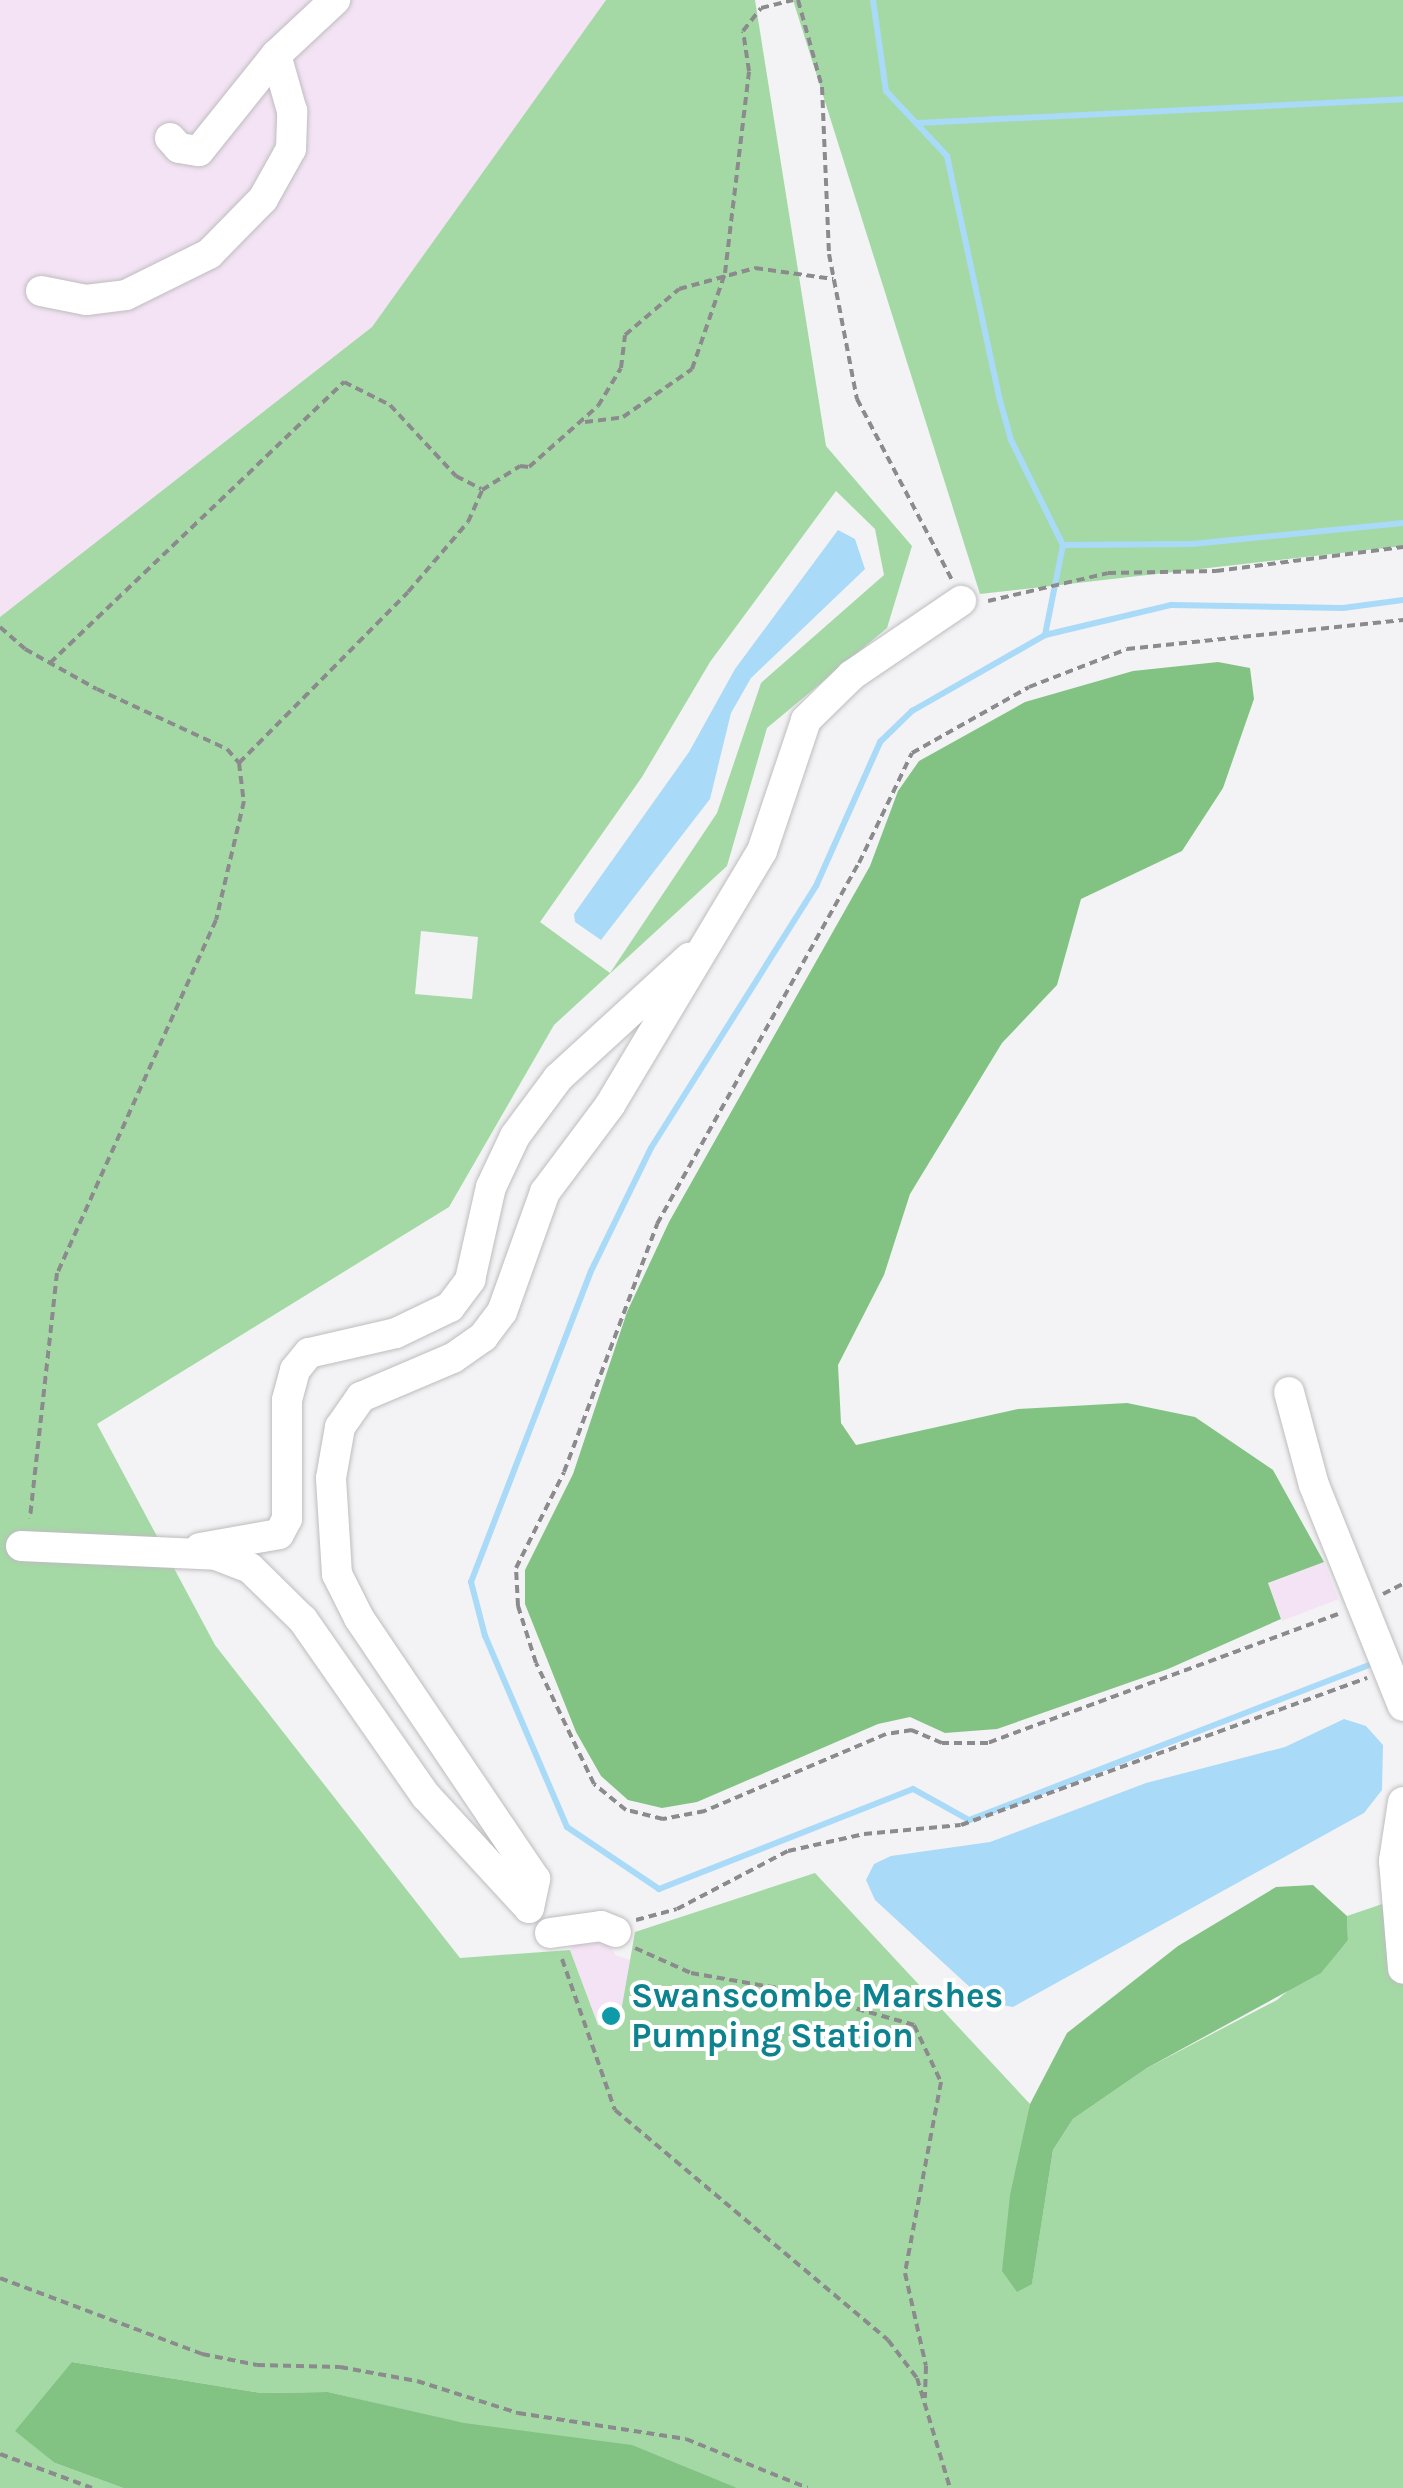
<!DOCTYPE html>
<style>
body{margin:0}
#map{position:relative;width:1403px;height:2488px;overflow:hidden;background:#f3f3f5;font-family:Karla,sans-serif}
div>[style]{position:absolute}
.industrial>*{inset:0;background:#f4e3f5;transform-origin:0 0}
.green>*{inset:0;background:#a4d9a5}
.forest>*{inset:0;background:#82c384}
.water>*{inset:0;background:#a9daf8}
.stream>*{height:6px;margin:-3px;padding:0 3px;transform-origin:3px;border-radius:3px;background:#a9daf8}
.path>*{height:4px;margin-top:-2px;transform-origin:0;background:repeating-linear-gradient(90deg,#8b8b8d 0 8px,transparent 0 13px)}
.roads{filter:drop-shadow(0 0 2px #bdbdbf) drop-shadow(0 0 2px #bdbdbf)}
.minor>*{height:30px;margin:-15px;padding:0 15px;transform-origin:15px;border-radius:15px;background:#fff}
.dots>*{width:28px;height:28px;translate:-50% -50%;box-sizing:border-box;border:5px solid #fff;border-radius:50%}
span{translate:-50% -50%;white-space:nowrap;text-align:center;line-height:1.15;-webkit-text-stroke:8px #fff;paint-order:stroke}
.culture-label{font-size:35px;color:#0d838f;font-weight:700}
.left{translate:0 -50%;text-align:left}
</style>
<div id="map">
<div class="industrial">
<div style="clip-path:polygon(0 0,606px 0,372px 327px,0 617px)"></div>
<div style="left:1324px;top:1562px;width:40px;height:60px;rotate:69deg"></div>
<div style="clip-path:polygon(579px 1938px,609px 1943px,615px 1955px,633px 1961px,618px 2029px,598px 2025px,570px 1950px)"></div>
</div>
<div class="green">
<div style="clip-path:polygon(evenodd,606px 0,755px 0,826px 446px,912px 546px,887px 628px,767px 728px,727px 866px,554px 1025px,449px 1207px,97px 1424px,215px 1645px,460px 1958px,570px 1950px,598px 2025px,618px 2029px,635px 1932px,815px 1873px,1030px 2104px,1017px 2290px,1032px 2283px,1053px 2150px,1073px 2119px,1147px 2068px,1277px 2000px,1348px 1940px,1347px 1916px,1403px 1897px,1403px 2488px,737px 2488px,328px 2392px,261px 2393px,72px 2362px,55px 2463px,123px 2488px,0 2488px,0 617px,372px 327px,606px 0,836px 491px,875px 529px,884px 575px,761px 683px,717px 813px,610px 973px,540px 922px,642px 777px,710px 662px,836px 491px,606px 0,421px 931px,478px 937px,472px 999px,415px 994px,421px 931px)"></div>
<div style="clip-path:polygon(793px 0,1403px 0,1403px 546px,980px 594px)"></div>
</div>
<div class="forest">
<div style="clip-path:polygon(1218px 662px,1250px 668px,1254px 699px,1223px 788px,1182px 851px,1081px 899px,1057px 985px,1002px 1043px,910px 1194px,884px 1275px,838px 1365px,841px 1423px,856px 1445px,1018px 1409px,1127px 1403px,1195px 1417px,1273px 1470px,1324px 1562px,1268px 1583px,1281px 1619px,1168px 1669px,997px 1729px,945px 1733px,910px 1717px,878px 1724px,697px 1802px,662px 1808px,628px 1800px,601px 1776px,576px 1732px,525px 1604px,525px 1570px,573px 1474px,627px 1312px,669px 1222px,870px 866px,898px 791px,919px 761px,1025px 702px,1133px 671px)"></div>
<div style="clip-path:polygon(1313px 1885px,1347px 1916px,1348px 1940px,1321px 1973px,1147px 2068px,1073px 2119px,1053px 2150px,1032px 2284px,1017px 2292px,1002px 2271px,1010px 2195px,1030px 2104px,1067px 2033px,1178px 1946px,1276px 1887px)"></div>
<div style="clip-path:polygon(72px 2362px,261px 2393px,328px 2392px,464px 2423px,632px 2445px,737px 2488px,123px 2488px,55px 2463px,15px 2431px)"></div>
</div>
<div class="water">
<div style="clip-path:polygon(838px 530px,855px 539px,865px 569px,751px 678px,731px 713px,710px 799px,601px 940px,575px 922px,574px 914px,689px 752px,735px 669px)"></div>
<div style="clip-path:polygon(1344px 1719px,1366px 1726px,1383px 1745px,1382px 1790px,1364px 1813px,1013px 2007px,986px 2002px,875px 1900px,866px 1880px,874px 1864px,891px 1856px,990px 1842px,1146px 1783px,1285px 1747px)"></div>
</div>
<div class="stream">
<div style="left:873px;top:0;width:92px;rotate:81.9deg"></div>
<div style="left:886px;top:91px;width:89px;rotate:46.8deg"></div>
<div style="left:947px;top:156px;width:247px;rotate:77.8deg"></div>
<div style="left:999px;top:397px;width:45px;rotate:74.4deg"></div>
<div style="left:1011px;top:440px;width:117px;rotate:63.7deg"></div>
<div style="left:1063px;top:545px;width:92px;rotate:101.3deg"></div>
<div style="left:918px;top:123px;width:486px;rotate:-2.8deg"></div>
<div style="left:1063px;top:545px;width:129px;rotate:-0.4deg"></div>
<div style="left:1192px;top:544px;width:212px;rotate:-5.7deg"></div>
<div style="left:1369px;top:1665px;width:429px;rotate:158.8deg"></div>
<div style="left:969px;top:1820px;width:64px;rotate:-151deg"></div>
<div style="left:913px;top:1789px;width:273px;rotate:158.5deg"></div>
<div style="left:659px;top:1889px;width:111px;rotate:-146deg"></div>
<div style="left:567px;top:1827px;width:208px;rotate:-113.2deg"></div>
<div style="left:485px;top:1636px;width:56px;rotate:-104.5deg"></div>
<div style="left:471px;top:1582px;width:333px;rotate:-68.9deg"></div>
<div style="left:591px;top:1271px;width:137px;rotate:-64deg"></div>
<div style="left:651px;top:1148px;width:310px;rotate:-57.8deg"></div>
<div style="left:816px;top:886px;width:158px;rotate:-66deg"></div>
<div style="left:880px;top:742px;width:45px;rotate:-44.1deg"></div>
<div style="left:912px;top:711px;width:153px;rotate:-29.7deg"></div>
<div style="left:1045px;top:635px;width:130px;rotate:-13.4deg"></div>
<div style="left:1171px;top:605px;width:172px;rotate:1deg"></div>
<div style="left:1343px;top:608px;width:61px;rotate:-7.6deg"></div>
</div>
<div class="path">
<div style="left:798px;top:0;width:90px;rotate:74.6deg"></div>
<div style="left:822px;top:87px;width:167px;rotate:87.6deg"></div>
<div style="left:829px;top:254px;width:148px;rotate:79.1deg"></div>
<div style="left:857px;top:399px;width:204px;rotate:62.3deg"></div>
<div style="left:585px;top:422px;width:38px;rotate:-7deg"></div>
<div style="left:623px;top:417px;width:84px;rotate:-34.8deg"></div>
<div style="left:692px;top:369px;width:102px;rotate:-71deg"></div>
<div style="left:725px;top:273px;width:203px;rotate:-83.2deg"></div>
<div style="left:749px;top:71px;width:40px;rotate:-98.5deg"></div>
<div style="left:743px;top:31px;width:29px;rotate:-52deg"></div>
<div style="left:761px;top:8px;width:33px;rotate:-14deg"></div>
<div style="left:988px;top:601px;width:123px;rotate:-13.1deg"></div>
<div style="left:1108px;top:573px;width:108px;rotate:-1.1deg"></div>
<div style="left:1216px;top:571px;width:189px;rotate:-7.3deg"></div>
<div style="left:0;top:627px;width:33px;rotate:41deg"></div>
<div style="left:25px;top:649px;width:82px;rotate:29.1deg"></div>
<div style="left:97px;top:689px;width:143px;rotate:24.8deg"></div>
<div style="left:227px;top:749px;width:18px;rotate:49deg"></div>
<div style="left:239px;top:763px;width:38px;rotate:83deg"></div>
<div style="left:244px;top:801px;width:122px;rotate:103.2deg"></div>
<div style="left:216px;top:920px;width:387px;rotate:114.2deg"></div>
<div style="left:57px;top:1273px;width:247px;rotate:96.3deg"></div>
<div style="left:50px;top:663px;width:407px;rotate:-43.7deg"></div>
<div style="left:344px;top:382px;width:51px;rotate:26.6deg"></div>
<div style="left:390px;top:405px;width:97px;rotate:47.1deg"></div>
<div style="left:456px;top:476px;width:28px;rotate:27deg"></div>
<div style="left:239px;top:763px;width:240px;rotate:-45.3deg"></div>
<div style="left:408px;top:592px;width:92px;rotate:-49.4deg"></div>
<div style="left:468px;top:522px;width:35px;rotate:-66deg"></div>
<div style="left:482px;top:490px;width:45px;rotate:-32.3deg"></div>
<div style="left:520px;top:466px;width:9px;rotate:6deg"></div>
<div style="left:529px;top:467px;width:92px;rotate:-41.5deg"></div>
<div style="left:598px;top:406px;width:44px;rotate:-58.8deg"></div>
<div style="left:621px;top:368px;width:33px;rotate:-83deg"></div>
<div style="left:625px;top:335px;width:71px;rotate:-40.4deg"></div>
<div style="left:679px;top:289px;width:79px;rotate:-15.4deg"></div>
<div style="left:755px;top:268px;width:79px;rotate:8deg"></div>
<div style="left:1383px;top:1594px;width:22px;rotate:-27deg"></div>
<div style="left:1338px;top:1614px;width:373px;rotate:159.8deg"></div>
<div style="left:988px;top:1743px;width:46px;rotate:180deg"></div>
<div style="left:942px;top:1743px;width:33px;rotate:-157deg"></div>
<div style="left:912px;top:1730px;width:26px;rotate:171deg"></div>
<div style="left:886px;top:1734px;width:197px;rotate:157deg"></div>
<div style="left:705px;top:1811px;width:43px;rotate:169.2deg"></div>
<div style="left:663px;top:1819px;width:38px;rotate:-166deg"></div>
<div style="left:626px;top:1810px;width:41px;rotate:-140.9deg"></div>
<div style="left:594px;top:1784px;width:134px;rotate:-115.6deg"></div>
<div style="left:536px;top:1663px;width:60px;rotate:-107.5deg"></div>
<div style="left:518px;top:1606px;width:38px;rotate:-93deg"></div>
<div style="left:516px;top:1568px;width:107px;rotate:-63.4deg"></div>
<div style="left:564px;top:1472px;width:265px;rotate:-69.4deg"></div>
<div style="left:657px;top:1224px;width:414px;rotate:-60.8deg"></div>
<div style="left:859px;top:863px;width:122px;rotate:-64.3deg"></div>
<div style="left:912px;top:753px;width:134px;rotate:-29.4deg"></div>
<div style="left:1029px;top:687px;width:105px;rotate:-21.2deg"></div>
<div style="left:1127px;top:649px;width:278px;rotate:-6deg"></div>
<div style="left:636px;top:1920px;width:42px;rotate:-15deg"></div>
<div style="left:677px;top:1909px;width:125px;rotate:-27.6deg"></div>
<div style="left:788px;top:1851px;width:78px;rotate:-12.6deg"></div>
<div style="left:864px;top:1834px;width:97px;rotate:-5.3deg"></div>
<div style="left:961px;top:1825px;width:432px;rotate:-19.9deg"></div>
<div style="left:635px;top:1948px;width:61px;rotate:24.1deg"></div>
<div style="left:691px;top:1973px;width:105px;rotate:9.9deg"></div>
<div style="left:794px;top:1991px;width:125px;rotate:15.8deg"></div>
<div style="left:914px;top:2025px;width:63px;rotate:64.7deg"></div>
<div style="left:941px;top:2082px;width:194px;rotate:100.7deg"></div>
<div style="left:905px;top:2273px;width:95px;rotate:77.3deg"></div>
<div style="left:926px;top:2366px;width:32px;rotate:92deg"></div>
<div style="left:562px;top:1959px;width:160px;rotate:70.7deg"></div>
<div style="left:615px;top:2110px;width:357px;rotate:40.1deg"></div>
<div style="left:888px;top:2340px;width:48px;rotate:52.7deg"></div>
<div style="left:917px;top:2378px;width:115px;rotate:73.3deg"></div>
<div style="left:0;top:2278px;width:216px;rotate:20.6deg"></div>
<div style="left:202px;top:2354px;width:56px;rotate:11.3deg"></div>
<div style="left:257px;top:2365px;width:83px;rotate:1.4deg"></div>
<div style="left:340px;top:2367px;width:78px;rotate:10.3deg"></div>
<div style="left:417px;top:2381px;width:106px;rotate:17.6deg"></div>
<div style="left:518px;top:2413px;width:170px;rotate:8.8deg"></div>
<div style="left:686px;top:2439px;width:131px;rotate:21.9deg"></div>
<div style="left:0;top:2454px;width:98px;rotate:20.3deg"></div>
</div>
<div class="roads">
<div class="minor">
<div style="left:170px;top:138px;width:13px;rotate:48deg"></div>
<div style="left:179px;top:148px;width:20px;rotate:9deg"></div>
<div style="left:199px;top:151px;width:123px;rotate:-51.3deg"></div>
<div style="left:276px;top:55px;width:81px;rotate:-43deg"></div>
<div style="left:41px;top:291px;width:46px;rotate:11.3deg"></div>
<div style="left:86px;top:300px;width:40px;rotate:-7.1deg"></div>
<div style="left:126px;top:295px;width:93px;rotate:-26.3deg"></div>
<div style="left:209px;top:254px;width:77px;rotate:-45.5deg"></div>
<div style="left:263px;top:199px;width:57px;rotate:-60.8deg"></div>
<div style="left:291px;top:149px;width:38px;rotate:-88deg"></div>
<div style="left:292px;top:111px;width:58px;rotate:-105.9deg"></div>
<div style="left:1289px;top:1392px;width:96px;rotate:75deg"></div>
<div style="left:1314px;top:1485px;width:238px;rotate:68.1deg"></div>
<div style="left:21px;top:1546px;width:195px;rotate:2.6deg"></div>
<div style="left:216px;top:1555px;width:36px;rotate:21deg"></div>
<div style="left:250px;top:1568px;width:74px;rotate:44.5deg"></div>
<div style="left:303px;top:1620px;width:215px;rotate:55.1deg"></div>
<div style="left:426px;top:1796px;width:152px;rotate:47.4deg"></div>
<div style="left:529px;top:1908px;width:30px;rotate:-78deg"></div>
<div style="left:535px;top:1879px;width:315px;rotate:-124deg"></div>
<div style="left:359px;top:1618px;width:49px;rotate:-116.6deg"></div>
<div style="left:337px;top:1574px;width:96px;rotate:-93.6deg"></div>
<div style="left:331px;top:1478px;width:52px;rotate:-80deg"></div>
<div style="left:340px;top:1427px;width:37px;rotate:-55deg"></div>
<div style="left:361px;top:1397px;width:100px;rotate:-23deg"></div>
<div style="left:453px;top:1358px;width:37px;rotate:-35deg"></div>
<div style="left:483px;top:1337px;width:31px;rotate:-53deg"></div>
<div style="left:502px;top:1312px;width:127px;rotate:-70.3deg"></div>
<div style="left:545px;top:1192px;width:109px;rotate:-53.2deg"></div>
<div style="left:610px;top:1105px;width:296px;rotate:-59.1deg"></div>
<div style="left:762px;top:851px;width:138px;rotate:-71.4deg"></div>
<div style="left:806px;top:720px;width:64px;rotate:-44.4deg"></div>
<div style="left:852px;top:675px;width:132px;rotate:-34.2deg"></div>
<div style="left:200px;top:1548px;width:80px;rotate:-10deg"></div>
<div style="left:279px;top:1534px;width:17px;rotate:-62deg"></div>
<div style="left:287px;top:1519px;width:119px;rotate:-90deg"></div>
<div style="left:287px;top:1400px;width:31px;rotate:-75deg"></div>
<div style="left:295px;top:1370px;width:22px;rotate:-51deg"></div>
<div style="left:309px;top:1353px;width:89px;rotate:-12.9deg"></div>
<div style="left:396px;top:1333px;width:60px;rotate:-25.7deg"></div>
<div style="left:450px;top:1307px;width:34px;rotate:-53deg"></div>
<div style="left:470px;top:1280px;width:95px;rotate:-77.3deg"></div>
<div style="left:491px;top:1187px;width:56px;rotate:-64.8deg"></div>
<div style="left:515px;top:1136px;width:72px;rotate:-53.4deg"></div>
<div style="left:558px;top:1078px;width:178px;rotate:-42.5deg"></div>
<div style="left:1403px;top:1802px;width:60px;rotate:98.7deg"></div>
<div style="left:1394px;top:1861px;width:108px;rotate:85.2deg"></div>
<div style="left:550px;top:1933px;width:51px;rotate:-7.8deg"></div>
<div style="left:601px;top:1926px;width:16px;rotate:22deg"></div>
</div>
</div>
<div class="dots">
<div style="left:611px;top:2016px;background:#0f9aa8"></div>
</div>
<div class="culture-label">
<span class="left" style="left:631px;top:2016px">Swanscombe Marshes<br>Pumping Station</span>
</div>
</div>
